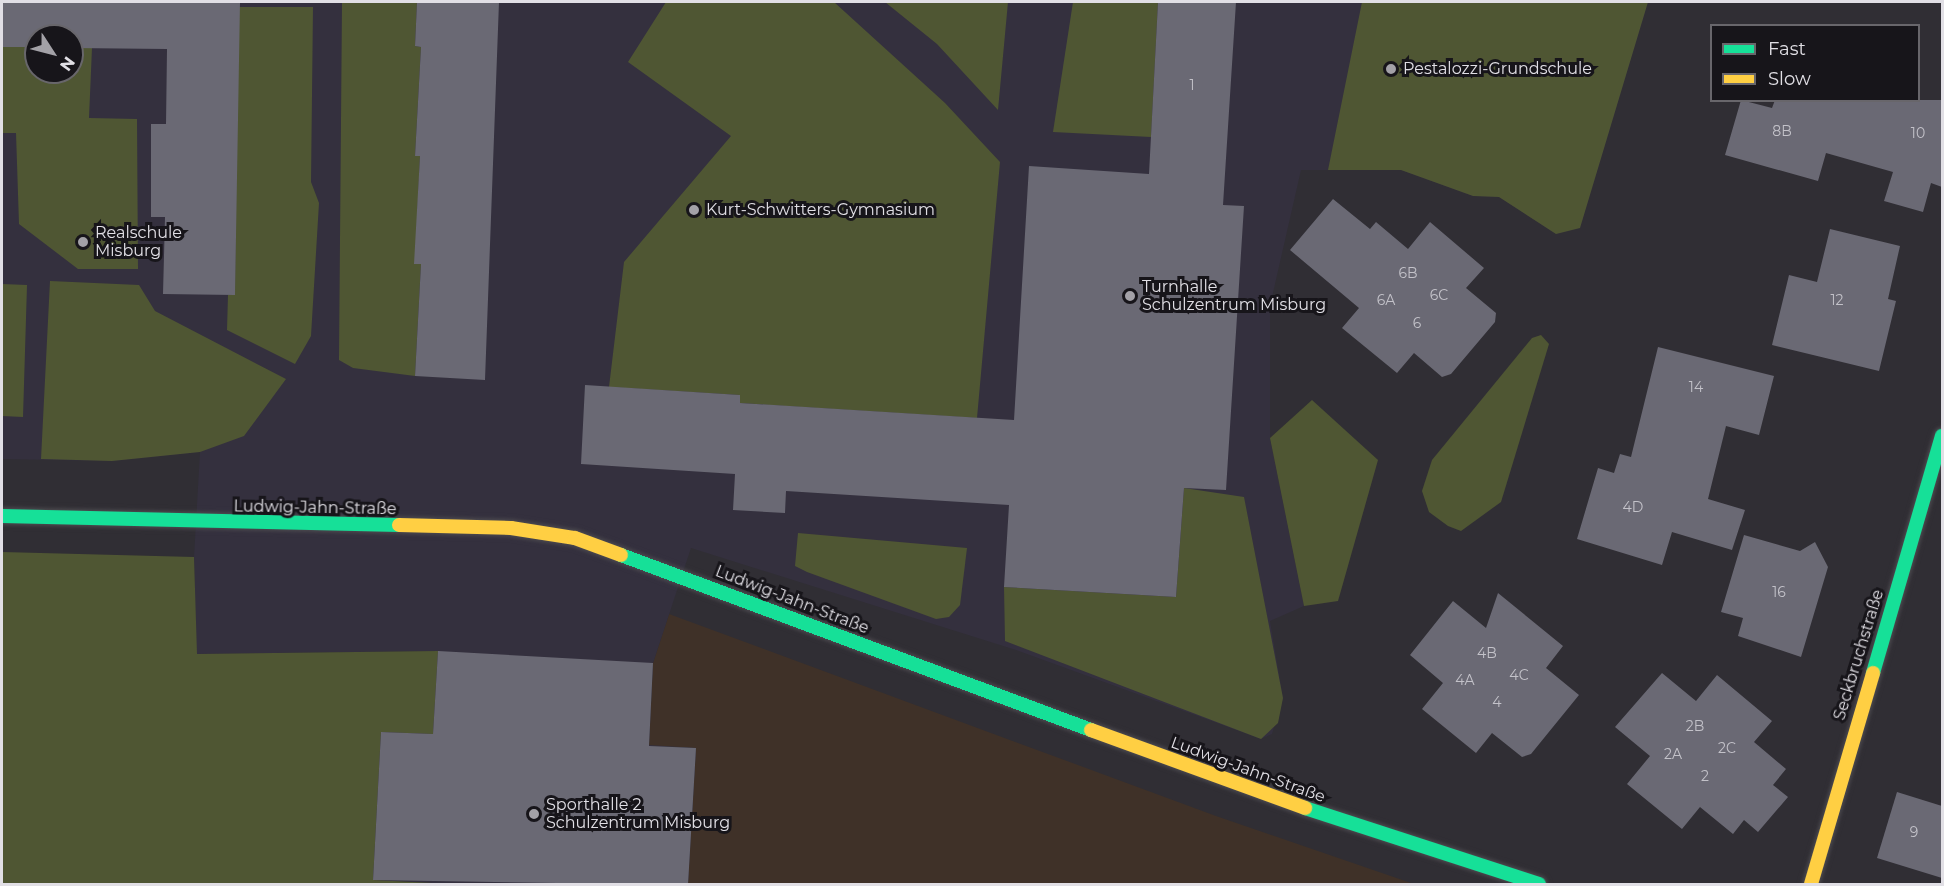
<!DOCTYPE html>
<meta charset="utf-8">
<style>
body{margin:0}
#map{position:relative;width:1944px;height:886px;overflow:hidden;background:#302e34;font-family:Montserrat,sans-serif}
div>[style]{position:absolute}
.commercial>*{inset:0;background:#3f3128}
.built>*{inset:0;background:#34303e}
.green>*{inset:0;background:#4f5633}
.building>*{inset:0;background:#6a6974}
.roads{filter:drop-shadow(0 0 2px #4d4b50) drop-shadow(0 0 2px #4d4b50)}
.fast>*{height:14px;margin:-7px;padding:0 7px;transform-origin:7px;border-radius:7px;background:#16e098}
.slow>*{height:14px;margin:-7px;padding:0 7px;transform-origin:7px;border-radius:7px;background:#ffcf43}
.dots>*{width:16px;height:16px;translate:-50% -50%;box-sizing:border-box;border:3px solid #17151a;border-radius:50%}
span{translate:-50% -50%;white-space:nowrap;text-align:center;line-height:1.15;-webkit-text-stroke:6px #17151a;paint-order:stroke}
.number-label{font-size:14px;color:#c3c2c9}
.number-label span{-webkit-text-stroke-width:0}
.poi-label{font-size:16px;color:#e1dfe5}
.left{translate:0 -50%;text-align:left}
.street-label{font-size:16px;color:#e1dfe5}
.frame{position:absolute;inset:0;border:3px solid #e1dfe5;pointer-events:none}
.legend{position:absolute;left:1710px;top:24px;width:210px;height:78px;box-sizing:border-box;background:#17151a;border:2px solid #68666b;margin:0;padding:8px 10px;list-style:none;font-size:18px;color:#e1dfe5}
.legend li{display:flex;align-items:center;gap:12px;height:30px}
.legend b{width:30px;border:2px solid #68666b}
.north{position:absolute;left:24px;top:24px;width:60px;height:60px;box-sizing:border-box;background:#17151a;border:2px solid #68666b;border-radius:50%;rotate:126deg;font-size:16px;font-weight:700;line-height:24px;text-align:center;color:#e1dfe5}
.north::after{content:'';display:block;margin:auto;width:21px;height:27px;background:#a3a1a7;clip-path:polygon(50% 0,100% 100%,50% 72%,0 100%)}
</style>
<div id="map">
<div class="commercial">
<div style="clip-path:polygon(669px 614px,1216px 816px,1414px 884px,688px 884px,696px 748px,649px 746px,653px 663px)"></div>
</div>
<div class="built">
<div style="clip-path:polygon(evenodd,2px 2px,1648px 2px,1580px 228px,1556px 234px,1499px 197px,1473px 196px,1401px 170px,1301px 170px,1270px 306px,1270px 438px,1304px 606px,1270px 621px,1283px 698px,1272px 734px,1261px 739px,1016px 650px,691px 548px,653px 663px,649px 745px,696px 748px,688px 884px,452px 884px,373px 880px,381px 732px,438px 651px,196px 654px,194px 557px,200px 452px,112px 461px,2px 459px,2px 2px,36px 36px,72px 36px,72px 72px,36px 72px,36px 36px)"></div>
</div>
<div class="green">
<div style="clip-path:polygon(342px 2px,417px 2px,415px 46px,421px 47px,415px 156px,420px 156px,415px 264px,421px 264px,415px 376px,353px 368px,339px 360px)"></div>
<div style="clip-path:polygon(666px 2px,834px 2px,945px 103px,1000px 162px,977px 418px,740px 403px,740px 395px,609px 387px,624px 262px,731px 136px,628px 62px)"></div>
<div style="clip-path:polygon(885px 2px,1008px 2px,998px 110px,937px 44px)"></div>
<div style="clip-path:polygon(1073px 2px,1158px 2px,1151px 137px,1053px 132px)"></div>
<div style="clip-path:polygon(1362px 2px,1648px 2px,1580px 228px,1556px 234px,1499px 197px,1473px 196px,1401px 170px,1328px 170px)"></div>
<div style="clip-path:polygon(237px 7px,313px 7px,311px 182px,319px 203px,311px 336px,295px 364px,227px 330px,228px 295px,235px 294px)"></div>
<div style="clip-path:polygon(2px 47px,36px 47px,36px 72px,72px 72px,72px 48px,92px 48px,89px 118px,137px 119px,138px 269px,78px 269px,19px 224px,16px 133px,2px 133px)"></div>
<div style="clip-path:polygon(50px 281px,139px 285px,155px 311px,286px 379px,244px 436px,200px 452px,112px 461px,41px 459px)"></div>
<div style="clip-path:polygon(2px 284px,27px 285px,23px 417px,2px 416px)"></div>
<div style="clip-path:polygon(1541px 335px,1549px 344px,1501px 502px,1461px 531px,1448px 526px,1429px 512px,1422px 491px,1432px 460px,1532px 338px)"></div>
<div style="clip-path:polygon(1312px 400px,1378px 460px,1338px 601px,1304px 606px,1270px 438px)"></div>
<div style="clip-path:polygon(1184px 488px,1244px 497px,1283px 698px,1278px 723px,1261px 739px,1005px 641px,1004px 587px,1176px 597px)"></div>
<div style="clip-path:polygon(798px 533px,967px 548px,960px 605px,949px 617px,936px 619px,807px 572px,795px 566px)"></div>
<div style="clip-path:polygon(2px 552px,194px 557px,197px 654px,438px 651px,433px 734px,381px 732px,373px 880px,452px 884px,2px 884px)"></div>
</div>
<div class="building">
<div style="clip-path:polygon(2px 2px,240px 2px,235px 295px,163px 294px,165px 217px,151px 217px,151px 124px,166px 124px,167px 49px,72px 48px,72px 36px,36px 36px,36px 47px,2px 47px)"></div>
<div style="clip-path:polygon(417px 2px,499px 2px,485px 380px,415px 376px,421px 264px,414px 264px,420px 156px,415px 156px,421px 47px,415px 46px)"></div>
<div style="clip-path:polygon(1158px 2px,1236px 2px,1223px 205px,1244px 206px,1226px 490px,1184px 488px,1176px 597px,1004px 587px,1009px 505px,786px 491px,785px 513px,733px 510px,735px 474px,581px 464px,585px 385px,740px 395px,740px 403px,1014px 420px,1029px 166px,1149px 174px)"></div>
<div style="clip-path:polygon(1741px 100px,1772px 108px,1775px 100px,1942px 100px,1942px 187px,1931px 183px,1923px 212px,1884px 201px,1893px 172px,1826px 153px,1818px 181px,1725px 155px)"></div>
<div style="clip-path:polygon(1333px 199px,1370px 229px,1376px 222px,1408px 249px,1430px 222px,1484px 268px,1466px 288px,1496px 313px,1495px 322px,1451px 374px,1442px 377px,1414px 353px,1397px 373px,1342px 328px,1359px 308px,1290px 250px)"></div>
<div style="clip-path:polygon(1830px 229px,1900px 246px,1888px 299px,1896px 301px,1879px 371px,1772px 345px,1789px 275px,1817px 282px)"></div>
<div style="clip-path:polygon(1658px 347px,1774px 376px,1759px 435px,1726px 426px,1708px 499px,1745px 510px,1732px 550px,1672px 532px,1662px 565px,1577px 539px,1598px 468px,1614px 473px,1620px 454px,1631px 457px)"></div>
<div style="clip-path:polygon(1744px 535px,1800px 551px,1815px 542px,1828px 567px,1801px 657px,1738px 636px,1743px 618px,1721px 612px)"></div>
<div style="clip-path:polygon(1498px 593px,1563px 646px,1546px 668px,1579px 695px,1531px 754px,1522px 757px,1492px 733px,1476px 753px,1422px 709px,1443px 683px,1410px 655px,1453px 601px,1486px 628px)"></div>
<div style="clip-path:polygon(438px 651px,653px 663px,649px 746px,696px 748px,688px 885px,373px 880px,381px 732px,433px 734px)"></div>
<div style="clip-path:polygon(1662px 673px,1696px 701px,1717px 675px,1772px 721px,1754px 742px,1786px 769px,1773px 785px,1788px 797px,1758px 832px,1744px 820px,1733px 834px,1700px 807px,1682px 829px,1627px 784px,1650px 756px,1615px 727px)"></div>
<div style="clip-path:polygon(1897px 792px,1942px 806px,1942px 878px,1877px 858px)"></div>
</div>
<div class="roads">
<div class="fast">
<div style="left:2px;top:516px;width:397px;rotate:1.3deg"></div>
<div style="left:621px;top:555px;width:502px;rotate:20.42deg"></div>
<div style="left:1873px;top:673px;width:247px;rotate:-73.8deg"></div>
<div style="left:1305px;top:808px;width:246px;rotate:18deg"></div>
</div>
<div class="slow">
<div style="left:399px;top:525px;width:112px;rotate:1.5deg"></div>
<div style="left:511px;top:528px;width:65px;rotate:8.9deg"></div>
<div style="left:575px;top:538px;width:49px;rotate:20.3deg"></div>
<div style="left:1091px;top:730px;width:228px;rotate:20deg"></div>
<div style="left:1811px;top:884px;width:220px;rotate:-73.6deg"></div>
</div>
</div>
<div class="dots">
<div style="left:1391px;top:69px;background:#a3a1a7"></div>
<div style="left:694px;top:210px;background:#a3a1a7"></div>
<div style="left:83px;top:242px;background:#a3a1a7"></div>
<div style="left:1130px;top:296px;background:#a3a1a7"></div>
<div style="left:534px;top:814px;background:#a3a1a7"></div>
</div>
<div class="number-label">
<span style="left:1192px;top:85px">1</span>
<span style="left:1782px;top:131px">8B</span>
<span style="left:1918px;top:133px">10</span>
<span style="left:1408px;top:273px">6B</span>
<span style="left:1439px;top:295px">6C</span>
<span style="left:1386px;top:300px">6A</span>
<span style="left:1837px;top:300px">12</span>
<span style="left:1417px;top:323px">6</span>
<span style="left:1696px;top:387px">14</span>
<span style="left:1633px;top:507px">4D</span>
<span style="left:1779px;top:592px">16</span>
<span style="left:1487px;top:653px">4B</span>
<span style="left:1519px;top:675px">4C</span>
<span style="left:1465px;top:680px">4A</span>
<span style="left:1497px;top:702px">4</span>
<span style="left:1695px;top:726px">2B</span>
<span style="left:1727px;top:748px">2C</span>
<span style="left:1673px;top:754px">2A</span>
<span style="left:1705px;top:776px">2</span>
<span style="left:1914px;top:832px">9</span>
</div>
<div class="poi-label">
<span class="left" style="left:1403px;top:69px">Pestalozzi-Grundschule</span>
<span class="left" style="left:706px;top:210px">Kurt-Schwitters-Gymnasium</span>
<span class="left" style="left:95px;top:242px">Realschule<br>Misburg</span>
<span class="left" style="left:1142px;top:296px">Turnhalle<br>Schulzentrum Misburg</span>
<span class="left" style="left:546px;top:814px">Sporthalle 2<br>Schulzentrum Misburg</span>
</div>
<div class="street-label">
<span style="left:315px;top:508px;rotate:1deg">Ludwig-Jahn-Straße</span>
<span style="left:792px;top:600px;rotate:21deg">Ludwig-Jahn-Straße</span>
<span style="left:1859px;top:655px;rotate:-73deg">Seckbruchstraße</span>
<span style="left:1248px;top:770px;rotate:20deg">Ludwig-Jahn-Straße</span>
</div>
<div class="frame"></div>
<ul class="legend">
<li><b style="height:8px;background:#16e098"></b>Fast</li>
<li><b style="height:8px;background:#ffcf43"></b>Slow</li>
</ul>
<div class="north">N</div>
</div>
